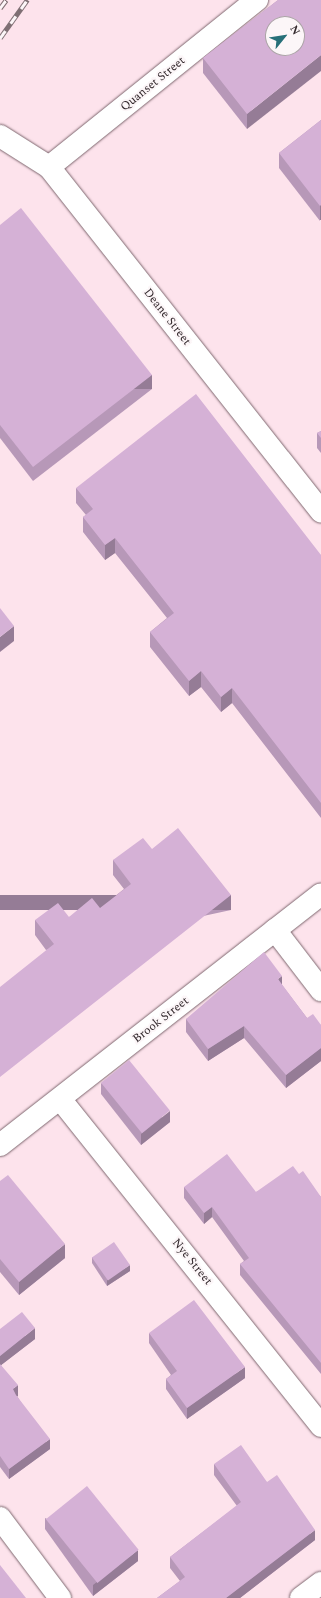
<!DOCTYPE html>
<style>
body{margin:0}
#map{position:relative;width:321px;height:1598px;overflow:hidden;background:#fde3ec;font-family:Spectral,serif}
div>[style]{position:absolute}
.roads{filter:drop-shadow(0 0 1px #7e676f) drop-shadow(0 0 1px #7e676f)}
.minor>*{height:22px;margin:-11px;padding:0 11px;transform-origin:11px;border-radius:11px;background:#fff}
.secondary>*{height:22px;margin:-11px;padding:0 11px;transform-origin:11px;border-radius:11px;background:#fff}
.rail>*{height:4.5px;margin-top:-2.25px;transform-origin:0;background:repeating-linear-gradient(90deg,#fcf6f8 0 9px,#7f6f74 0 18px);box-sizing:border-box;border-block:1px solid #7f6f74}
.wall>*{inset:0;background:#b798b8}
.shaded-wall>*{inset:0;background:#957c96;transform-origin:0 0}
.building>*{inset:0;background:#d5b1d6;transform-origin:0 0}
span{translate:-50% -50%;white-space:nowrap;text-align:center;line-height:1.15;-webkit-text-stroke:4px #fcf6f8;paint-order:stroke}
.street-label{font-size:12px;color:#32282c}
.north{position:absolute;left:265px;top:16px;width:40px;height:40px;box-sizing:border-box;background:#fcf6f8;border:1px solid #aba4a6;border-radius:50%;rotate:60deg;font-size:11px;font-weight:700;line-height:16px;text-align:center;color:#32282c}
.north::after{content:'';display:block;margin:auto;width:14px;height:18px;background:#277079;clip-path:polygon(50% 0,100% 100%,50% 72%,0 100%)}
</style>
<div id="map">
<div class="roads">
<div class="minor">
<div style="left:275px;top:930px;width:76px;rotate:52.5deg"></div>
<div style="left:61px;top:1100px;width:417px;rotate:51.4deg"></div>
<div style="left:0;top:1145px;width:407px;rotate:-38deg"></div>
<div style="left:0;top:1518px;width:100px;rotate:53.1deg"></div>
</div>
<div class="secondary">
<div style="left:0;top:136px;width:58px;rotate:32.3deg"></div>
<div style="left:49px;top:167px;width:439px;rotate:51.7deg"></div>
<div style="left:49px;top:167px;width:267px;rotate:-38.8deg"></div>
<div style="left:301px;top:1598px;width:25px;rotate:-37deg"></div>
</div>
</div>
<div class="rail">
<div style="left:0;top:8px;width:10px;rotate:-53deg"></div>
<div style="left:0;top:38px;width:47px;rotate:-54.6deg"></div>
</div>
<div class="wall">
<div style="clip-path:polygon(278px 0,247px 129px,203px 73px,203px 58px)"></div>
<div style="clip-path:polygon(321px 120px,320px 221px,279px 168px,279px 153px)"></div>
<div style="clip-path:polygon(0 225px,152px 389px,33px 481px,0 438px)"></div>
<div style="clip-path:polygon(321px 431px,321px 453px,317px 448px,317px 433px)"></div>
<div style="clip-path:polygon(76px 488px,321px 555px,321px 818px,232px 703px,221px 712px,201px 687px,189px 696px,150px 647px,150px 632px,167px 618px,115px 553px,105px 560px,83px 532px,83px 517px,86px 515px,76px 503px)"></div>
<div style="clip-path:polygon(152px 849px,231px 910px,46px 950px,35px 935px,35px 920px,69px 917px,100px 908px,124px 889px,113px 875px,113px 860px)"></div>
<div style="clip-path:polygon(282px 985px,307px 1018px,321px 1025px,321px 1061px,286px 1088px,244px 1038px,208px 1061px,186px 1032px,186px 1019px)"></div>
<div style="clip-path:polygon(101px 1083px,170px 1122px,141px 1145px,101px 1094px)"></div>
<div style="clip-path:polygon(299px 1174px,321px 1197px,321px 1374px,240px 1275px,240px 1264px,244px 1261px,212px 1217px,204px 1224px,184px 1198px,184px 1187px,256px 1192px)"></div>
<div style="clip-path:polygon(0 1181px,65px 1258px,19px 1295px,0 1272px)"></div>
<div style="clip-path:polygon(92px 1257px,130px 1271px,107px 1286px,92px 1263px)"></div>
<div style="clip-path:polygon(0 1329px,35px 1339px,1px 1365px,18px 1396px,17px 1396px,50px 1449px,9px 1479px,0 1467px)"></div>
<div style="clip-path:polygon(149px 1333px,245px 1378px,187px 1419px,166px 1389px,166px 1379px,171px 1375px,149px 1343px)"></div>
<div style="clip-path:polygon(214px 1464px,267px 1482px,315px 1540px,240px 1598px,157px 1598px,180px 1581px,170px 1568px,170px 1557px,237px 1506px,214px 1475px)"></div>
<div style="clip-path:polygon(45px 1518px,138px 1561px,93px 1596px,45px 1529px)"></div>
</div>
<div class="shaded-wall">
<div style="clip-path:polygon(321px 55px,321px 71px,247px 129px,247px 114px)"></div>
<div style="left:321px;top:205px;width:15px;height:1px;rotate:90deg"></div>
<div style="left:152px;top:375px;width:14px;height:150px;rotate:90deg"></div>
<div style="clip-path:polygon(115px 538px,115px 553px,105px 560px,105px 545px)"></div>
<div style="clip-path:polygon(14px 626px,14px 641px,0 652px,0 637px)"></div>
<div style="clip-path:polygon(201px 671px,201px 687px,189px 696px,189px 681px)"></div>
<div style="clip-path:polygon(232px 688px,232px 703px,221px 712px,221px 697px)"></div>
<div style="left:231px;top:895px;width:15px;height:294px;rotate:90deg"></div>
<div style="clip-path:polygon(282px 976px,282px 989px,278px 979px)"></div>
<div style="clip-path:polygon(244px 1026px,244px 1038px,208px 1061px,208px 1049px)"></div>
<div style="clip-path:polygon(321px 1048px,321px 1061px,286px 1088px,286px 1075px)"></div>
<div style="clip-path:polygon(170px 1111px,170px 1122px,141px 1145px,141px 1134px)"></div>
<div style="clip-path:polygon(212px 1207px,212px 1217px,204px 1224px,204px 1213px)"></div>
<div style="clip-path:polygon(65px 1244px,65px 1258px,19px 1295px,19px 1282px)"></div>
<div style="clip-path:polygon(130px 1265px,130px 1271px,107px 1286px,107px 1280px)"></div>
<div style="clip-path:polygon(35px 1328px,35px 1339px,0 1366px,0 1356px)"></div>
<div style="clip-path:polygon(245px 1367px,245px 1378px,187px 1419px,187px 1408px)"></div>
<div style="clip-path:polygon(18px 1385px,18px 1396px,13px 1399px,13px 1389px)"></div>
<div style="clip-path:polygon(50px 1439px,50px 1449px,9px 1479px,9px 1469px)"></div>
<div style="clip-path:polygon(315px 1530px,315px 1540px,240px 1598px,226px 1598px)"></div>
<div style="clip-path:polygon(138px 1550px,138px 1561px,93px 1596px,93px 1585px)"></div>
</div>
<div class="building">
<div style="clip-path:polygon(evenodd,278px 0,321px 0,321px 55px,247px 114px,203px 58px,278px 0,273px 24px,297px 24px,297px 48px,273px 48px,273px 24px)"></div>
<div style="clip-path:polygon(321px 120px,321px 205px,320px 206px,279px 153px)"></div>
<div style="clip-path:polygon(21px 208px,152px 375px,33px 467px,0 425px,0 225px)"></div>
<div style="clip-path:polygon(196px 394px,321px 555px,321px 803px,232px 688px,221px 697px,201px 671px,189px 681px,150px 632px,174px 613px,115px 538px,105px 545px,83px 517px,93px 509px,76px 488px)"></div>
<div style="clip-path:polygon(321px 431px,321px 438px,317px 433px)"></div>
<div style="clip-path:polygon(0 608px,14px 626px,0 637px)"></div>
<div style="clip-path:polygon(178px 828px,231px 895px,0 1077px,0 987px,54px 944px,35px 920px,58px 903px,69px 917px,92px 898px,100px 908px,131px 884px,113px 860px,143px 838px,152px 849px)"></div>
<div style="clip-path:polygon(264px 952px,282px 976px,278px 979px,307px 1018px,313px 1014px,321px 1025px,321px 1048px,286px 1075px,244px 1026px,208px 1049px,186px 1019px)"></div>
<div style="left:129px;top:1060px;width:65px;height:36px;rotate:51deg"></div>
<div style="clip-path:polygon(227px 1154px,256px 1192px,293px 1166px,299px 1174px,303px 1171px,321px 1197px,321px 1363px,240px 1264px,249px 1258px,212px 1207px,204px 1213px,184px 1187px)"></div>
<div style="clip-path:polygon(8px 1175px,65px 1244px,19px 1282px,0 1259px,0 1181px)"></div>
<div style="left:114px;top:1242px;width:28px;height:27px;rotate:55deg"></div>
<div style="clip-path:polygon(194px 1300px,245px 1367px,187px 1408px,166px 1379px,177px 1371px,149px 1333px)"></div>
<div style="clip-path:polygon(22px 1312px,35px 1328px,0 1356px,0 1329px)"></div>
<div style="clip-path:polygon(0 1364px,18px 1385px,13px 1389px,16px 1395px,50px 1439px,9px 1469px,0 1456px)"></div>
<div style="clip-path:polygon(241px 1445px,267px 1482px,277px 1475px,315px 1530px,226px 1598px,157px 1598px,185px 1577px,170px 1557px,241px 1502px,214px 1464px)"></div>
<div style="left:87px;top:1486px;width:82px;height:53px;rotate:51deg"></div>
<div style="clip-path:polygon(0 1565px,26px 1598px,0 1598px)"></div>
</div>
<div class="street-label">
<span style="left:153px;top:84px;rotate:-39deg">Quanset Street</span>
<span style="left:167px;top:317px;rotate:52deg">Deane Street</span>
<span style="left:161px;top:1020px;rotate:-38deg">Brook Street</span>
<span style="left:192px;top:1262px;rotate:51deg">Nye Street</span>
</div>
<div class="north">N</div>
</div>
